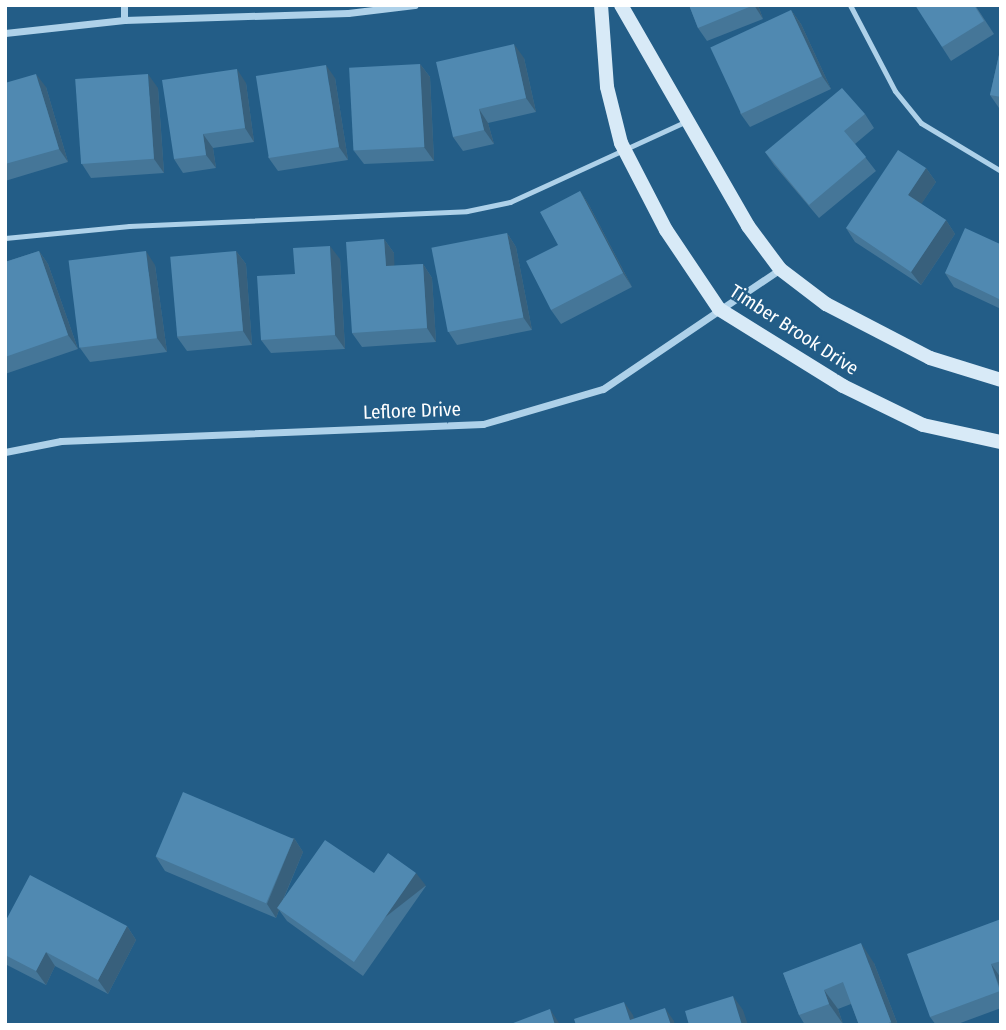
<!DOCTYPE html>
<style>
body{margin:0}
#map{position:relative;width:1006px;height:1030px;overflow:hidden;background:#235d87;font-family:"Fira Sans Condensed",sans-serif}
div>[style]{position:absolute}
.lane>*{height:5px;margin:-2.5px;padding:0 2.5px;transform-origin:2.5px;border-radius:2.5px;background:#aed1e9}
.street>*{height:7px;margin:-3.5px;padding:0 3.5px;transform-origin:3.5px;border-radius:3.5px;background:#aed1e9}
.secondary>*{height:14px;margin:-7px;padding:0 7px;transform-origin:7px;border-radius:7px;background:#d8eaf7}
.wall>*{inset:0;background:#457698}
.shaded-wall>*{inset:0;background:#38607c;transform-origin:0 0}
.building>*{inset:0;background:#5089b1;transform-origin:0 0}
span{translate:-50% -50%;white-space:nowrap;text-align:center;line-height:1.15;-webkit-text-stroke:5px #235d87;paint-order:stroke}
.street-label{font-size:19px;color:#fff}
.frame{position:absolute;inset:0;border:7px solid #fff;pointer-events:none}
</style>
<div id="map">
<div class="lane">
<div style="left:850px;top:5px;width:97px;rotate:62.4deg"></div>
<div style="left:895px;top:91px;width:41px;rotate:50.9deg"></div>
<div style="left:921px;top:123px;width:93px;rotate:31deg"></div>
<div style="left:5px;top:238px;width:125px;rotate:-5.5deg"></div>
<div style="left:129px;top:226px;width:338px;rotate:-2.5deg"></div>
<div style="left:467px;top:211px;width:44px;rotate:-11.8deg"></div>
<div style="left:510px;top:202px;width:195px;rotate:-24.6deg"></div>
</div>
<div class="street">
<div style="left:124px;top:20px;width:15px;rotate:-90deg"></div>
<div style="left:5px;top:33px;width:120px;rotate:-6.2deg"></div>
<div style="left:124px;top:20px;width:224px;rotate:-1.8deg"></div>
<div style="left:348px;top:13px;width:67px;rotate:-6.8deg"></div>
<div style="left:5px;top:452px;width:57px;rotate:-11.1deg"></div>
<div style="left:61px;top:441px;width:422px;rotate:-2.3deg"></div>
<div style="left:483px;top:424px;width:125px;rotate:-16.3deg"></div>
<div style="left:603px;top:389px;width:214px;rotate:-34.1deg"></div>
</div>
<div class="secondary">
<div style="left:601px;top:5px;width:82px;rotate:85.8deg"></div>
<div style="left:607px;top:87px;width:58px;rotate:76deg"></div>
<div style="left:621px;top:143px;width:98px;rotate:62.7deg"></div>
<div style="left:666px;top:230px;width:95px;rotate:56.1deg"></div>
<div style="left:719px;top:309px;width:146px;rotate:31.8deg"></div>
<div style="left:843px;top:386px;width:89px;rotate:26deg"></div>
<div style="left:923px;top:425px;width:80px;rotate:12.3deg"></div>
<div style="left:621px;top:5px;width:255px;rotate:60.1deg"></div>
<div style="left:748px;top:226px;width:54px;rotate:53.3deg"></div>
<div style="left:780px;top:269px;width:58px;rotate:37.3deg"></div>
<div style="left:826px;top:304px;width:117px;rotate:27.4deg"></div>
<div style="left:930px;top:358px;width:74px;rotate:17.2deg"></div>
</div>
<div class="wall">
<div style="clip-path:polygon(689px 5px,758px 5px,763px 19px,707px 41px,698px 28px)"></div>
<div style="clip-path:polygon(975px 5px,994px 34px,951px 61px,942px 47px)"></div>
<div style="clip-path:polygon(791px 10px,801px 24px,831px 89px,750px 127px,740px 113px)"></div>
<div style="clip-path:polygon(1001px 46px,1001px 108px,999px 108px,990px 95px)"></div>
<div style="clip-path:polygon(524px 58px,536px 112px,488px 123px,494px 144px,463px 151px,453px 137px)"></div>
<div style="clip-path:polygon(420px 64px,430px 77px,434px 161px,364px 164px,354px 151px)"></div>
<div style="clip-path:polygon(335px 78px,348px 160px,278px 171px,268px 157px)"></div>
<div style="clip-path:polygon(5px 83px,46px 87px,68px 162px,5px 181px)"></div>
<div style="clip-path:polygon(246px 83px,254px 142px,213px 148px,216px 168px,183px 173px,174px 159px)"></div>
<div style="clip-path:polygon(158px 88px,164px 173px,91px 178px,82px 164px)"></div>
<div style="clip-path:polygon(865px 114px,874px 128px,855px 144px,876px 171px,819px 218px,774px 165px,765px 152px)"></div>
<div style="clip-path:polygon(926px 168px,936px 182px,921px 204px,946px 220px,955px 234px,921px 285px,855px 242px,846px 228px)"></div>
<div style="clip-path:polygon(580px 191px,589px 205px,632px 287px,561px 324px,551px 310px,558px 245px)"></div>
<div style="clip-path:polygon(507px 233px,516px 247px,532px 330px,457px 345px,448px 331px)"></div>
<div style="clip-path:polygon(384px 239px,394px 253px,394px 266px,423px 264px,432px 278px,436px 342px,362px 347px,352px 333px)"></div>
<div style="clip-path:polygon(1001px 242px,1001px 309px,954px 287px,945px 273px,1000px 244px)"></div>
<div style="clip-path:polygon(39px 251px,48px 264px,78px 349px,5px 374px,5px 262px)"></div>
<div style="clip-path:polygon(236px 251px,246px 264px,252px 345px,187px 351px,177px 337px)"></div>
<div style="clip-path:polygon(340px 259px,345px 349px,271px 353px,261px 340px,295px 274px)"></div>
<div style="clip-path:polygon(155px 265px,167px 352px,90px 362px,80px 348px)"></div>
<div style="clip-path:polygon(294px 838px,303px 852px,284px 898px,374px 873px,426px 886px,363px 976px,287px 921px,279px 910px,276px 918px,165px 871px,156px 857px)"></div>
<div style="clip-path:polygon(1001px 919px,1001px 1008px,955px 1025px,936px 1025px,930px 1017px)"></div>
<div style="clip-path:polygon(5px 922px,127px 926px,136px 940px,108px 994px,55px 966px,46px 985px,5px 964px)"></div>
<div style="clip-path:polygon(874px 963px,898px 1025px,859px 1025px,851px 1004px,838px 1009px,843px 1024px,840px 1025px,805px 1025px,799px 1015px,783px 973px)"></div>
</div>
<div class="shaded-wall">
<div style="clip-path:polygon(754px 5px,758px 5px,763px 19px)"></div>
<div style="clip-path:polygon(791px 10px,801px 24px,831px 89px,822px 76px)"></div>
<div style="clip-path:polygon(514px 44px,524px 58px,536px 112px,526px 98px)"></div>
<div style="clip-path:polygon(420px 64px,430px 77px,434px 161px,424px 147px)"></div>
<div style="clip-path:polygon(326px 65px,335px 78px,348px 160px,339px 147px)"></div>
<div style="clip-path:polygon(237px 69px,246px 83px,254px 142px,245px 128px)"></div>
<div style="clip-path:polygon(36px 74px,46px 87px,68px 162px,59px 149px)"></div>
<div style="clip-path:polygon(148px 74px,158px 88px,164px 173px,154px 159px)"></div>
<div style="clip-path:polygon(479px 109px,488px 123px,494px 144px,484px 130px)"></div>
<div style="clip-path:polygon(203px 134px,213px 148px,216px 168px,206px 155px)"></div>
<div style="clip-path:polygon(926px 168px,936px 182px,918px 209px,908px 195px)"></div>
<div style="clip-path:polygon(580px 191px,589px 205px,632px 287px,623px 273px)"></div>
<div style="clip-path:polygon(946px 220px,955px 234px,921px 285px,911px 272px)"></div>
<div style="clip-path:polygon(507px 233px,516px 247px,532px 330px,523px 317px)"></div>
<div style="clip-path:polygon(384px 239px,394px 253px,395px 280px,386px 266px)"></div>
<div style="clip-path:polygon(330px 246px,340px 259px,345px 349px,335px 335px)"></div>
<div style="clip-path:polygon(39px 251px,48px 264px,78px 349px,68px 335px)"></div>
<div style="clip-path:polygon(146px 251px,155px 265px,167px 352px,157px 338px)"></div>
<div style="clip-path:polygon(236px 251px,246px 264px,252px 345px,243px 331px)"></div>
<div style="clip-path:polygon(423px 264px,432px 278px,436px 342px,427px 328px)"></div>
<div style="clip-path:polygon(294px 838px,303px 852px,279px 909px,277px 908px,279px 910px,276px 918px,267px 904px)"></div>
<div style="left:416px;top:873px;width:16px;height:108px;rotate:52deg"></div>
<div style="clip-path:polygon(127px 926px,136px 940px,108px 994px,98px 980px)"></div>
<div style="clip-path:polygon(861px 943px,874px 963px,898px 1025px,892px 1025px,891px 1022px)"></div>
<div style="clip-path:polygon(46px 952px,55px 966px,46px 985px,36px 971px)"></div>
<div style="clip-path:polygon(991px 964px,1001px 978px,1001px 991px)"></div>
<div style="clip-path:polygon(824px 990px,838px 1009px,843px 1024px,829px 1004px)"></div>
<div style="clip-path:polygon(733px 996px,743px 1010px,748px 1025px,742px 1025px)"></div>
<div style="clip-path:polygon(624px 1002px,633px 1015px,636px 1025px,630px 1020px)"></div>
<div style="clip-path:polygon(665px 1008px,674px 1021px,675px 1025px,671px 1025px)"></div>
<div style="clip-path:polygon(550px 1009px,559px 1023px,560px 1025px,555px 1025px)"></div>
</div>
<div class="building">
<div style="clip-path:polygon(689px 5px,754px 5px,698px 28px)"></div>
<div style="clip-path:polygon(915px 5px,974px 5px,984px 21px,942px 47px)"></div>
<div style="left:791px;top:10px;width:73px;height:89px;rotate:65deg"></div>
<div style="clip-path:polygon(514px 44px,526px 98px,479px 109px,484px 130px,453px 137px,436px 62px)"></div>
<div style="clip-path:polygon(1001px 46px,1001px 97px,990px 95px)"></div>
<div style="left:420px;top:64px;width:83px;height:71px;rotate:87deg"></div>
<div style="left:326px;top:65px;width:83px;height:71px;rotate:81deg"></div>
<div style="clip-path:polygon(237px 69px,245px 128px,203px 134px,206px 155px,174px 159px,162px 80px)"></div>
<div style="clip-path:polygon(36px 74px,59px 149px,5px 164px,5px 83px)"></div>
<div style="left:148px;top:74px;width:85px;height:73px;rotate:86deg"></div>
<div style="clip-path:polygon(842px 88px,865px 114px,844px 131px,866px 157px,809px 205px,765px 152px)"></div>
<div style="clip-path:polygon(898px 150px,926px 168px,908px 195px,946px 220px,911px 272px,846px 228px)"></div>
<div style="clip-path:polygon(580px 191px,623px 273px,551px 310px,526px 261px,558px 245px,540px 212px)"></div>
<div style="clip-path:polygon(965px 228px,1000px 244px,1001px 242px,1001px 300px,945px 273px)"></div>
<div style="left:507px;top:233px;width:86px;height:77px;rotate:79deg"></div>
<div style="clip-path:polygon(384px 239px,386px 266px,423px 264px,427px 328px,352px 333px,346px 242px)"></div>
<div style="clip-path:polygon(330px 246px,335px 335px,261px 340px,257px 276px,295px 274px,293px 248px)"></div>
<div style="clip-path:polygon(39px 251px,68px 335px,5px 357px,5px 262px)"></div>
<div style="left:146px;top:251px;width:88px;height:78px;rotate:83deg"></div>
<div style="left:236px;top:251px;width:80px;height:66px;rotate:85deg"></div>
<div style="left:183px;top:792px;width:120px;height:70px;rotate:23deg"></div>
<div style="clip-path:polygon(325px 840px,374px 873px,388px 853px,416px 873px,354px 962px,277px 908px)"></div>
<div style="clip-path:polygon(30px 875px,127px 926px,98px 980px,46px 952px,36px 971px,5px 955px,5px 922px)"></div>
<div style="clip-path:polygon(1001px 919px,1001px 961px,991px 964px,1000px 991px,930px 1017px,907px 954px)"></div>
<div style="clip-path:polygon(861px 943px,891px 1022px,884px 1025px,859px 1025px,843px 982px,824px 990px,829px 1004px,799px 1015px,783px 973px)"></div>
<div style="clip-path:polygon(733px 996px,742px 1025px,689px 1025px,685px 1011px)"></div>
<div style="clip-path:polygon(624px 1002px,630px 1020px,665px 1008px,671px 1025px,576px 1025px,574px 1019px)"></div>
<div style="clip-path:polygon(550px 1009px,555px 1025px,508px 1025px)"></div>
</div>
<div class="street-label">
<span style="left:794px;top:330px;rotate:33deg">Timber Brook Drive</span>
<span style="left:412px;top:411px;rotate:-2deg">Leflore Drive</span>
</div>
<div class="frame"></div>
</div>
